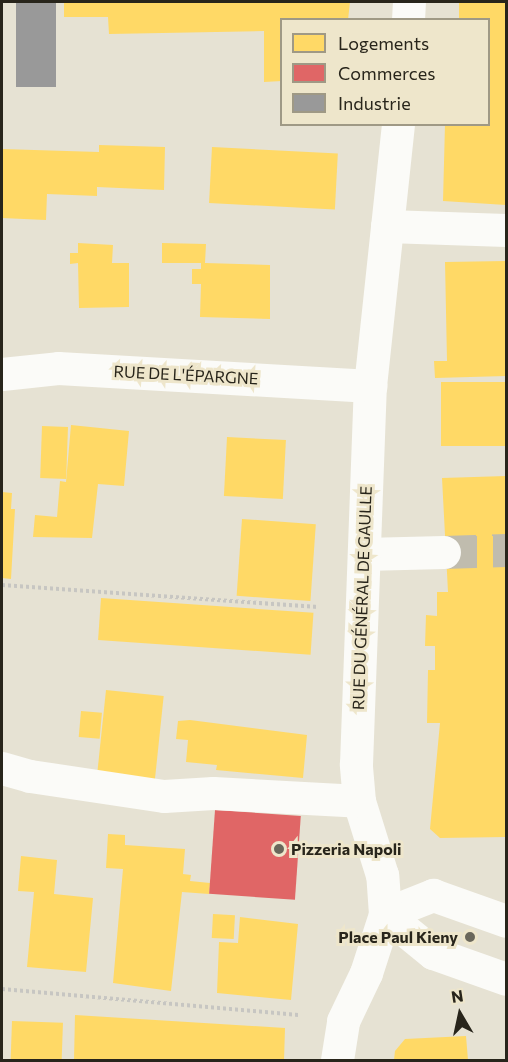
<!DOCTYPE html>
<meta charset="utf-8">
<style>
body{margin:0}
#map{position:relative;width:508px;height:1062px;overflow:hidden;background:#e6e2d3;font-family:Commissioner,sans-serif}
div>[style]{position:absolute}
.homes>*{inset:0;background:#ffd966;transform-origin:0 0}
.shops>*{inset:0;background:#e06666;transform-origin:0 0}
.industry>*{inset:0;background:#999;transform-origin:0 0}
.minor-tunnel>*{height:33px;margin-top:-16.5px;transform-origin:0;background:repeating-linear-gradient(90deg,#c0bcae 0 33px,transparent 0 49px)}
.path>*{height:4px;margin-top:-2px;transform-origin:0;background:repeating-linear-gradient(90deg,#c7c6c2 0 3px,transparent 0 6px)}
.minor>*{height:33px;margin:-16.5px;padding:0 16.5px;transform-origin:16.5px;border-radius:16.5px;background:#fbfbf8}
.dots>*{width:16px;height:16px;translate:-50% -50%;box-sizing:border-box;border:3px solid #eee6cb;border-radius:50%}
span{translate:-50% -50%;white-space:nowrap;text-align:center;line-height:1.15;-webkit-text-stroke:6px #eee6cb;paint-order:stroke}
.street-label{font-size:16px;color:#28251b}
.poi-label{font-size:16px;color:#28251b;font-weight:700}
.left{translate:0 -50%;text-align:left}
.right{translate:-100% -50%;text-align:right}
.frame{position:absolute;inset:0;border:3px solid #28251b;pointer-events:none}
.legend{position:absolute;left:280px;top:18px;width:210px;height:108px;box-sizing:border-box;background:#eee6cb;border:2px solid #9f9985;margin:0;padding:8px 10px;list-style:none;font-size:18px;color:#28251b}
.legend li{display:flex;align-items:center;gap:12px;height:30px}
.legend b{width:30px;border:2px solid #9f9985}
.north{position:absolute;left:430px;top:984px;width:60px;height:60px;-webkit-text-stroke:4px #eee6cb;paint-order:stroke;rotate:351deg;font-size:16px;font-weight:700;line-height:24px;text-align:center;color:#28251b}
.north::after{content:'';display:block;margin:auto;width:21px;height:27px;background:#28251b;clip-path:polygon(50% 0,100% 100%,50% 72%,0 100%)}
</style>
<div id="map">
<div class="homes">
<div style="clip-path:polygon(64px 2px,350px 2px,348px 20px,282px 20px,282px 81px,264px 82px,264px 31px,109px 34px,108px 17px,64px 17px)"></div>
<div style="clip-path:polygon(459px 2px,506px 2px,506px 205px,443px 201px,445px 124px,488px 124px,488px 20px,459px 20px)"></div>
<div style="clip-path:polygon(99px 145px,165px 147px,164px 190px,97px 187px,97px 196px,47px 194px,46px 220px,2px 218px,2px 149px,99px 152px)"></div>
<div style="left:212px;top:147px;width:126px;height:56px;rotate:3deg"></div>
<div style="clip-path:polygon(78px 243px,113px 245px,112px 263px,129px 263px,129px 307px,79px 308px,78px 263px,70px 264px,70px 253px,78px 253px)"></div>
<div style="clip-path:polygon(162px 243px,206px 244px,205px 263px,270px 265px,270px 319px,200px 317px,201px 284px,192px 284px,192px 269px,201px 269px,201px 263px,162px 263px)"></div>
<div style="clip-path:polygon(506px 261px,506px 376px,435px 378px,434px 361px,447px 361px,445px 262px)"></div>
<div style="left:506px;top:382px;width:64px;height:65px;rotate:90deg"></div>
<div style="clip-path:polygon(71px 425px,129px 431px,124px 486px,98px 484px,92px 538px,33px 537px,35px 515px,57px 517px,60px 481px,66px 482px)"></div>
<div style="left:42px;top:426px;width:26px;height:52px;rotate:2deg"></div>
<div style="left:227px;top:437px;width:59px;height:59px;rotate:3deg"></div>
<div style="clip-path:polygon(506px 476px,506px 837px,440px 838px,430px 829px,440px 723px,427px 723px,428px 670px,435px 670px,435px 646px,425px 646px,426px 615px,437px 616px,437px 592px,448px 592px,442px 478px)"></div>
<div style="clip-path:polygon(2px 492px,12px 493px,11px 509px,15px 509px,11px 579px,2px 578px)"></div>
<div style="left:242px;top:519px;width:74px;height:77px;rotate:4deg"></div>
<div style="left:101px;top:598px;width:213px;height:42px;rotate:4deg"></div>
<div style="left:106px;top:690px;width:58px;height:87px;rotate:6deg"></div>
<div style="left:81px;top:711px;width:21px;height:26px;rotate:5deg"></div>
<div style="clip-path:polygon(190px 720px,307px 735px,303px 778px,216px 770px,217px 765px,186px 762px,188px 740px,176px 739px,178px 721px)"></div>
<div style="clip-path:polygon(108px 834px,125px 835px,125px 845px,185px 849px,183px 874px,191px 875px,190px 881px,210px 883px,209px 894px,182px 892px,171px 991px,113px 983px,123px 869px,106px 868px)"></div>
<div style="clip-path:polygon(21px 856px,57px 860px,54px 894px,93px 898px,86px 972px,27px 967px,34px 892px,18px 891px)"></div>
<div style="left:213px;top:914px;width:22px;height:24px;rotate:3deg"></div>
<div style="clip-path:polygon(240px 917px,298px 924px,291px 1000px,217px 993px,219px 942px,238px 943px)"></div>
<div style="clip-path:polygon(75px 1015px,285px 1028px,284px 1060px,74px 1060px)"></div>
<div style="left:12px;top:1021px;width:51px;height:39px;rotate:2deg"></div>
<div style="clip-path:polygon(466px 1036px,468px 1060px,394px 1060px,395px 1051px,405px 1039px)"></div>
</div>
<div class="shops">
<div style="left:215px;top:810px;width:86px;height:84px;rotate:4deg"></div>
</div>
<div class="industry">
<div style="left:16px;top:2px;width:40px;height:85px"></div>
</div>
<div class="minor-tunnel">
<div style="left:444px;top:552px;width:62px;rotate:-1.8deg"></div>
</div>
<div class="path">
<div style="left:2px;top:585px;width:317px;rotate:4deg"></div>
<div style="left:2px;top:989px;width:300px;rotate:5deg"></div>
</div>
<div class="minor">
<div style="left:408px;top:20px;width:18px;rotate:-87deg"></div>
<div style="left:387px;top:226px;width:119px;rotate:1.9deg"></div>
<div style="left:2px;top:374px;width:56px;rotate:-6.1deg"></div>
<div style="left:58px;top:368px;width:313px;rotate:3.3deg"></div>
<div style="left:364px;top:554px;width:80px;rotate:-1.4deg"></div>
<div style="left:2px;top:768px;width:29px;rotate:16deg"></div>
<div style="left:30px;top:776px;width:135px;rotate:8.5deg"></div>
<div style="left:164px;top:796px;width:49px;rotate:-3.5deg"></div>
<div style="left:213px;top:793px;width:146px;rotate:3.1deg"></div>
<div style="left:385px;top:914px;width:62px;rotate:39.1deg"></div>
<div style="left:433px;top:953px;width:77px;rotate:19.6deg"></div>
<div style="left:385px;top:914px;width:52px;rotate:-21.6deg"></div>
<div style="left:433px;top:895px;width:77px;rotate:19.6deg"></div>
<div style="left:337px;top:1060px;width:39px;rotate:-81deg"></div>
<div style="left:343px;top:1021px;width:53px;rotate:-64.4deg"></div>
<div style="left:366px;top:973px;width:62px;rotate:-72.1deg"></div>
<div style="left:385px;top:914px;width:39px;rotate:-94deg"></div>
<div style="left:382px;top:875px;width:77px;rotate:-107.3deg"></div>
<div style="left:359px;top:801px;width:37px;rotate:-95deg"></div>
<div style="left:356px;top:764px;width:378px;rotate:-87.9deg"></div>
<div style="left:370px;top:386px;width:263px;rotate:-83.9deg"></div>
</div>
<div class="dots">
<div style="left:279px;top:849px;background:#6a675b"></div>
<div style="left:470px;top:937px;background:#6a675b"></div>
</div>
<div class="street-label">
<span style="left:186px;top:375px;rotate:3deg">RUE DE L'ÉPARGNE</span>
<span style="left:362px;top:598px;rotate:-88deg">RUE DU GÉNÉRAL DE GAULLE</span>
</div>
<div class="poi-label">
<span class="left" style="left:291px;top:849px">Pizzeria Napoli</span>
<span class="right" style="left:458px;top:937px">Place Paul Kieny</span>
</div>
<div class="frame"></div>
<ul class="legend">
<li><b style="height:16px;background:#ffd966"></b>Logements</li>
<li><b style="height:16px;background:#e06666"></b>Commerces</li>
<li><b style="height:16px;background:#999"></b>Industrie</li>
</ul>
<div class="north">N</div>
</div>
